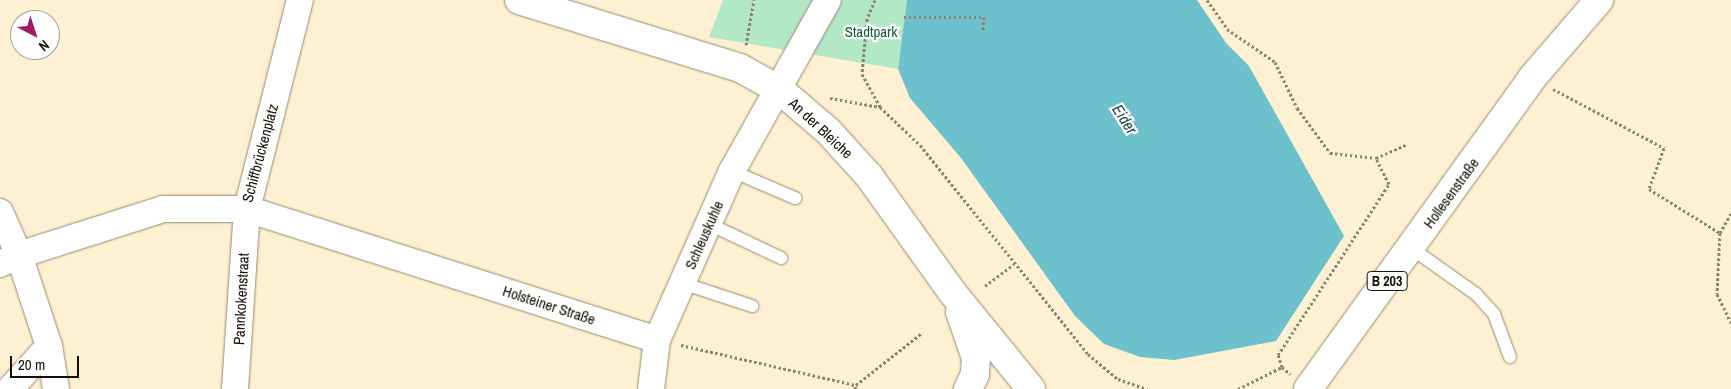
<!DOCTYPE html>
<meta charset="utf-8">
<style>
body{margin:0}
#map{position:relative;width:1731px;height:389px;overflow:hidden;background:#fef0d2;font-family:"Archivo Narrow",sans-serif}
div>[style]{position:absolute}
.green>*{inset:0;background:#b2e8c5}
.water>*{inset:0;background:#6cc1cc}
.path>*{height:3px;margin-top:-1.5px;transform-origin:0;background:repeating-linear-gradient(90deg,#8d836f 0 2.5px,transparent 0 5px)}
.roads{filter:drop-shadow(0 0 1px #978a6e) drop-shadow(0 0 1px #978a6e)}
.lane>*{height:12px;margin:-6px;padding:0 6px;transform-origin:6px;border-radius:6px;background:#fff}
.street>*{height:26px;margin:-13px;padding:0 13px;transform-origin:13px;border-radius:13px;background:#fff}
.secondary>*{height:28px;margin:-14px;padding:0 14px;transform-origin:14px;border-radius:14px;background:#fff}
.primary>*{height:28px;margin:-14px;padding:0 14px;transform-origin:14px;border-radius:14px;background:#fff}
span{translate:-50% -50%;white-space:nowrap;text-align:center;line-height:1.15;-webkit-text-stroke:4.5px #fff;paint-order:stroke}
.shield-label span{padding:1px 4px;background:#fff;border:1px solid;border-radius:4px;-webkit-text-stroke-width:0}
.shield-label{font-size:14px;color:#151006;font-weight:700}
.park-label{font-size:15px;color:#145b38}
.street-label{font-size:15px;color:#151006}
.water-label{font-size:16px;color:#1d454a;font-style:italic}
.north{position:absolute;left:10px;top:10px;width:50px;height:50px;box-sizing:border-box;background:#fff;border:1px solid #a19f9b;border-radius:50%;rotate:140deg;font-size:14px;font-weight:700;line-height:20px;text-align:center;color:#151006}
.north::after{content:'';display:block;margin:auto;width:18px;height:22px;background:#9f1765;clip-path:polygon(50% 0,100% 100%,50% 72%,0 100%)}
.scale{position:absolute;left:10px;top:356px;width:69px;height:22px;box-sizing:border-box;border:2px solid #151006;border-top:0;padding-left:6px;font-size:15px;line-height:18px;white-space:nowrap;color:#151006;-webkit-text-stroke:4px #fff;paint-order:stroke}
</style>
<div id="map">
<div class="green">
<div style="clip-path:polygon(723px 0,907px 0,898px 69px,709px 37px)"></div>
</div>
<div class="water">
<div style="clip-path:polygon(907px 0,1197px 0,1226px 43px,1249px 66px,1344px 236px,1276px 341px,1174px 360px,1140px 357px,1104px 344px,1075px 316px,961px 158px,910px 98px,898px 69px)"></div>
</div>
<div class="path">
<div style="left:875px;top:0;width:21px;rotate:113deg"></div>
<div style="left:867px;top:19px;width:55px;rotate:95.2deg"></div>
<div style="left:862px;top:74px;width:38px;rotate:61deg"></div>
<div style="left:1207px;top:0;width:35px;rotate:55deg"></div>
<div style="left:1227px;top:29px;width:58px;rotate:34.5deg"></div>
<div style="left:1275px;top:62px;width:51px;rotate:64.4deg"></div>
<div style="left:1297px;top:108px;width:56px;rotate:53.7deg"></div>
<div style="left:1330px;top:153px;width:46px;rotate:6.2deg"></div>
<div style="left:1376px;top:158px;width:35px;rotate:-24deg"></div>
<div style="left:904px;top:17px;width:80px"></div>
<div style="left:984px;top:17px;width:14px;rotate:94deg"></div>
<div style="left:746px;top:45px;width:46px;rotate:-79.9deg"></div>
<div style="left:1553px;top:89px;width:126px;rotate:28deg"></div>
<div style="left:1664px;top:148px;width:44px;rotate:110.1deg"></div>
<div style="left:1649px;top:189px;width:84px;rotate:31.8deg"></div>
<div style="left:1720px;top:233px;width:23px;rotate:-61deg"></div>
<div style="left:830px;top:98px;width:51px;rotate:10.2deg"></div>
<div style="left:880px;top:107px;width:55px;rotate:43.5deg"></div>
<div style="left:920px;top:145px;width:268px;rotate:51.2deg"></div>
<div style="left:1088px;top:354px;width:39px;rotate:40deg"></div>
<div style="left:1118px;top:379px;width:31px;rotate:19deg"></div>
<div style="left:1720px;top:233px;width:61px;rotate:92.8deg"></div>
<div style="left:1717px;top:294px;width:32px;rotate:64deg"></div>
<div style="left:985px;top:286px;width:36px;rotate:-37deg"></div>
<div style="left:681px;top:345px;width:180px;rotate:12.9deg"></div>
<div style="left:1282px;top:367px;width:13px;rotate:-108deg"></div>
<div style="left:1278px;top:355px;width:204px;rotate:-57deg"></div>
<div style="left:1389px;top:184px;width:29px;rotate:-117deg"></div>
<div style="left:855px;top:389px;width:4px;rotate:-76deg"></div>
<div style="left:856px;top:385px;width:85px;rotate:-38.3deg"></div>
<div style="left:1238px;top:389px;width:49px;rotate:-26.6deg"></div>
<div style="left:1282px;top:367px;width:11px;rotate:41deg"></div>
</div>
<div class="roads">
<div class="lane">
<div style="left:732px;top:171px;width:69px;rotate:23.2deg"></div>
<div style="left:709px;top:224px;width:80px;rotate:25.3deg"></div>
<div style="left:1411px;top:248px;width:80px;rotate:35.3deg"></div>
<div style="left:1476px;top:294px;width:27px;rotate:48deg"></div>
<div style="left:1494px;top:314px;width:46px;rotate:69.6deg"></div>
<div style="left:682px;top:283px;width:74px;rotate:18.2deg"></div>
</div>
<div class="street">
<div style="left:0;top:212px;width:47px;rotate:66.2deg"></div>
<div style="left:19px;top:255px;width:96px;rotate:71.8deg"></div>
<div style="left:49px;top:346px;width:44px;rotate:80.8deg"></div>
<div style="left:0;top:264px;width:21px;rotate:-25deg"></div>
<div style="left:19px;top:255px;width:151px;rotate:-17.7deg"></div>
<div style="left:163px;top:209px;width:84px"></div>
<div style="left:247px;top:209px;width:430px;rotate:17.7deg"></div>
<div style="left:10px;top:389px;width:58px;rotate:-47.8deg"></div>
<div style="left:235px;top:389px;width:180px;rotate:-86.2deg"></div>
<div style="left:247px;top:209px;width:216px;rotate:-75.8deg"></div>
<div style="left:651px;top:389px;width:49px;rotate:-83deg"></div>
<div style="left:657px;top:340px;width:185px;rotate:-66.1deg"></div>
<div style="left:732px;top:171px;width:196px;rotate:-60.7deg"></div>
</div>
<div class="secondary">
<div style="left:519px;top:0;width:231px;rotate:17.1deg"></div>
<div style="left:740px;top:68px;width:46px;rotate:28.8deg"></div>
<div style="left:780px;top:90px;width:63px;rotate:40.5deg"></div>
<div style="left:828px;top:131px;width:61px;rotate:47.7deg"></div>
<div style="left:869px;top:176px;width:143px;rotate:54.4deg"></div>
<div style="left:952px;top:292px;width:125px;rotate:50.8deg"></div>
<div style="left:960px;top:312px;width:49px;rotate:70.8deg"></div>
<div style="left:976px;top:358px;width:16px;rotate:94deg"></div>
<div style="left:975px;top:374px;width:17px;rotate:115deg"></div>
</div>
<div class="primary">
<div style="left:1308px;top:389px;width:383px;rotate:-54.2deg"></div>
<div style="left:1532px;top:78px;width:103px;rotate:-49.3deg"></div>
</div>
</div>
<div class="shield-label">
<span style="left:1387px;top:281px">B 203</span>
</div>
<div class="park-label">
<span style="left:871px;top:32px">Stadtpark</span>
</div>
<div class="street-label">
<span style="left:821px;top:128px;rotate:43deg">An der Bleiche</span>
<span style="left:260px;top:153px;rotate:-75deg">Schiffbrückenplatz</span>
<span style="left:1451px;top:193px;rotate:-54deg">Hollesenstraße</span>
<span style="left:704px;top:235px;rotate:-66deg">Schleuskuhle</span>
<span style="left:241px;top:299px;rotate:-87deg">Pannkokenstraat</span>
<span style="left:549px;top:305px;rotate:18deg">Holsteiner Straße</span>
</div>
<div class="water-label">
<span style="left:1125px;top:119px;rotate:57deg">Eider</span>
</div>
<div class="north">N</div>
<div class="scale">20 m</div>
</div>
